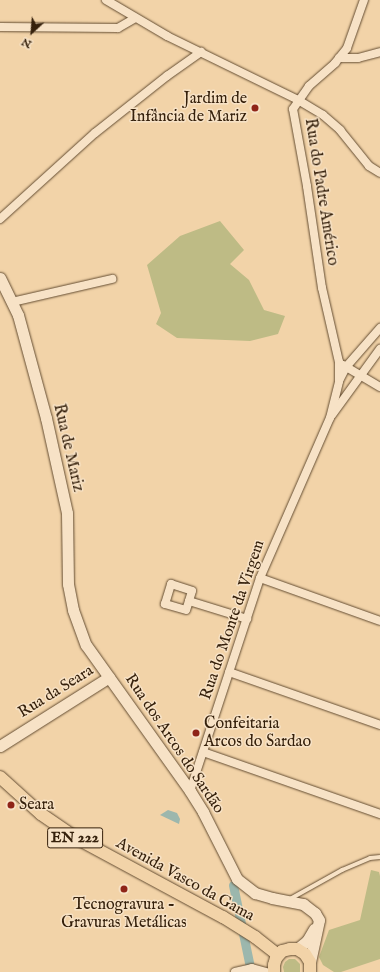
<!DOCTYPE html>
<meta charset="utf-8">
<style>
body{margin:0}
#map{position:relative;width:380px;height:972px;overflow:hidden;background:#f2d3a8;font-family:"IM FELL English",serif}
div>[style]{position:absolute}
.green>*{inset:0;background:#bebb85}
.water>*{inset:0;background:#9cb7ad}
.canal>*{height:9px;margin:-4.5px;padding:0 4.5px;transform-origin:4.5px;border-radius:4.5px;background:#9cb7ad}
.roads{filter:drop-shadow(0 0 1px #644d32) drop-shadow(0 0 1px #644d32)}
.lane>*{height:4px;margin:-2px;padding:0 2px;transform-origin:2px;border-radius:2px;background:#f7e2c6}
.street>*{height:8px;margin:-4px;padding:0 4px;transform-origin:4px;border-radius:4px;background:#f7e2c6}
.secondary>*{height:11px;margin:-5.5px;padding:0 5.5px;transform-origin:5.5px;border-radius:5.5px;background:#f7e2c6}
.primary>*{height:12px;margin:-6px;padding:0 6px;transform-origin:6px;border-radius:6px;background:#f2d3a8}
.dots>*{width:11px;height:11px;translate:-50% -50%;box-sizing:border-box;border:2px solid #f7e2c6;border-radius:50%}
span{translate:-50% -50%;white-space:nowrap;text-align:center;line-height:1.15;-webkit-text-stroke:3px #f7e2c6;paint-order:stroke}
.shield-label span{padding:1px 3px;background:#f7e2c6;border:1px solid;border-radius:3px;-webkit-text-stroke-width:0}
.shield-label{font-size:15px;color:#35200b;font-weight:700}
.poi-label{font-size:16px;color:#35200b}
.right{translate:-100% -50%;text-align:right}
.left{translate:0 -50%;text-align:left}
.street-label{font-size:16px;color:#35200b}
.north{position:absolute;left:12px;top:12px;width:40px;height:40px;-webkit-text-stroke:3px #f7e2c6;paint-order:stroke;rotate:206deg;font-size:11px;font-weight:700;line-height:16px;text-align:center;color:#35200b}
.north::after{content:'';display:block;margin:auto;width:14px;height:18px;background:#35200b;clip-path:polygon(50% 0,100% 100%,50% 72%,0 100%)}
</style>
<div id="map">
<div class="green">
<div style="clip-path:polygon(220px 221px,244px 250px,230px 264px,249px 280px,264px 310px,285px 316px,278px 334px,250px 341px,177px 338px,156px 324px,161px 313px,147px 265px,180px 236px)"></div>
<div style="clip-path:polygon(371px 870px,379px 872px,380px 876px,380px 959px,341px 972px,334px 972px,323px 965px,319px 957px,329px 930px,360px 920px)"></div>
<div style="clip-path:polygon(295px 959px,300px 964px,300px 972px,284px 972px,283px 967px,285px 962px,289px 959px)"></div>
</div>
<div class="water">
<div style="clip-path:polygon(168px 810px,177px 813px,180px 819px,179px 824px,160px 815px)"></div>
</div>
<div class="canal">
<div style="left:233px;top:885px;width:89px;rotate:78.3deg"></div>
</div>
<div class="roads">
<div class="lane">
<div style="left:290px;top:899px;width:60px;rotate:-29.1deg"></div>
<div style="left:342px;top:870px;width:30px;rotate:-23deg"></div>
<div style="left:370px;top:858px;width:10px;rotate:-6deg"></div>
</div>
<div class="street">
<div style="left:106px;top:0;width:71px;rotate:30.5deg"></div>
<div style="left:167px;top:36px;width:146px;rotate:26deg"></div>
<div style="left:298px;top:100px;width:29px;rotate:31deg"></div>
<div style="left:323px;top:115px;width:23px;rotate:41deg"></div>
<div style="left:340px;top:130px;width:46px;rotate:51.1deg"></div>
<div style="left:369px;top:166px;width:13px;rotate:32deg"></div>
<div style="left:0;top:27px;width:118px;rotate:0.5deg"></div>
<div style="left:118px;top:28px;width:20px;rotate:-30deg"></div>
<div style="left:339px;top:58px;width:19px"></div>
<div style="left:358px;top:58px;width:23px;rotate:-15deg"></div>
<div style="left:0;top:219px;width:128px;rotate:-42.2deg"></div>
<div style="left:95px;top:133px;width:92px;rotate:-38.4deg"></div>
<div style="left:167px;top:76px;width:42px;rotate:-35.2deg"></div>
<div style="left:12px;top:302px;width:103px;rotate:-13deg"></div>
<div style="left:343px;top:365px;width:43px;rotate:30.7deg"></div>
<div style="left:340px;top:379px;width:13px;rotate:-63deg"></div>
<div style="left:346px;top:367px;width:52px;rotate:-48.9deg"></div>
<div style="left:332px;top:415px;width:82px;rotate:-54deg"></div>
<div style="left:260px;top:578px;width:127px;rotate:19.7deg"></div>
<div style="left:189px;top:601px;width:9px;rotate:108deg"></div>
<div style="left:186px;top:610px;width:22px;rotate:-164deg"></div>
<div style="left:165px;top:604px;width:21px;rotate:-73deg"></div>
<div style="left:171px;top:584px;width:22px;rotate:18deg"></div>
<div style="left:192px;top:591px;width:10px;rotate:107deg"></div>
<div style="left:189px;top:601px;width:61px;rotate:17.2deg"></div>
<div style="left:229px;top:672px;width:160px;rotate:19.3deg"></div>
<div style="left:203px;top:752px;width:188px;rotate:19.3deg"></div>
<div style="left:190px;top:791px;width:224px;rotate:-71.8deg"></div>
<div style="left:260px;top:578px;width:175px;rotate:-66.4deg"></div>
<div style="left:330px;top:418px;width:38px;rotate:-76deg"></div>
<div style="left:339px;top:381px;width:19px;rotate:-90deg"></div>
<div style="left:339px;top:362px;width:76px;rotate:-102.9deg"></div>
<div style="left:322px;top:288px;width:103px;rotate:-98.4deg"></div>
<div style="left:307px;top:186px;width:78px;rotate:-100.3deg"></div>
<div style="left:293px;top:109px;width:28px;rotate:-55deg"></div>
<div style="left:309px;top:86px;width:35px;rotate:-41deg"></div>
<div style="left:335px;top:63px;width:19px;rotate:-51deg"></div>
<div style="left:347px;top:48px;width:51px;rotate:-70.5deg"></div>
<div style="left:235px;top:972px;width:17px;rotate:-13deg"></div>
<div style="left:252px;top:968px;width:15px;rotate:16deg"></div>
</div>
<div class="secondary">
<div style="left:0;top:278px;width:41px;rotate:64.1deg"></div>
<div style="left:18px;top:315px;width:107px;rotate:74.8deg"></div>
<div style="left:46px;top:418px;width:97px;rotate:77.5deg"></div>
<div style="left:67px;top:513px;width:71px;rotate:89.2deg"></div>
<div style="left:68px;top:584px;width:26px;rotate:79deg"></div>
<div style="left:73px;top:610px;width:37px;rotate:70deg"></div>
<div style="left:86px;top:645px;width:179px;rotate:54.5deg"></div>
<div style="left:190px;top:791px;width:25px;rotate:58deg"></div>
<div style="left:203px;top:812px;width:75px;rotate:63.1deg"></div>
<div style="left:237px;top:879px;width:23px;rotate:38deg"></div>
<div style="left:255px;top:893px;width:18px;rotate:16deg"></div>
<div style="left:272px;top:898px;width:32px;rotate:11deg"></div>
<div style="left:303px;top:904px;width:15px;rotate:37deg"></div>
<div style="left:315px;top:913px;width:8px;rotate:60deg"></div>
<div style="left:319px;top:920px;width:43px;rotate:102.1deg"></div>
<div style="left:0;top:746px;width:129px;rotate:-32.3deg"></div>
<div style="left:297px;top:949px;width:13px;rotate:-39deg"></div>
<div style="left:307px;top:941px;width:14px;rotate:-60deg"></div>
</div>
<div class="primary">
<div style="left:0;top:777px;width:55px;rotate:42.1deg"></div>
<div style="left:41px;top:814px;width:42px;rotate:34.4deg"></div>
<div style="left:76px;top:838px;width:167px;rotate:28.3deg"></div>
<div style="left:223px;top:917px;width:38px;rotate:32deg"></div>
<div style="left:255px;top:937px;width:29px;rotate:38deg"></div>
<div style="left:274px;top:972px;width:7px;rotate:-90deg"></div>
<div style="left:274px;top:965px;width:7px;rotate:-74deg"></div>
<div style="left:276px;top:958px;width:9px;rotate:-49deg"></div>
<div style="left:282px;top:951px;width:8px;rotate:-14deg"></div>
<div style="left:290px;top:949px;width:7px"></div>
<div style="left:297px;top:949px;width:9px;rotate:32deg"></div>
<div style="left:305px;top:954px;width:9px;rotate:58deg"></div>
<div style="left:310px;top:962px;width:10px;rotate:90deg"></div>
</div>
</div>
<div class="dots">
<div style="left:255px;top:108px;background:#8f2418"></div>
<div style="left:196px;top:733px;background:#8f2418"></div>
<div style="left:11px;top:805px;background:#8f2418"></div>
<div style="left:124px;top:889px;background:#8f2418"></div>
</div>
<div class="shield-label">
<span style="left:75px;top:838px">EN 222</span>
</div>
<div class="poi-label">
<span class="right" style="left:247px;top:108px">Jardim de<br>Infância de Mariz</span>
<span class="left" style="left:204px;top:733px">Confeitaria<br>Arcos do Sardao</span>
<span class="left" style="left:19px;top:805px">Seara</span>
<span style="left:124px;top:914px">Tecnogravura -<br>Gravuras Metálicas</span>
</div>
<div class="street-label">
<span style="left:321px;top:192px;rotate:81deg">Rua do Padre Américo</span>
<span style="left:68px;top:448px;rotate:77deg">Rua de Mariz</span>
<span style="left:233px;top:620px;rotate:-71deg">Rua do Monte da Virgem</span>
<span style="left:56px;top:692px;rotate:-32deg">Rua da Seara</span>
<span style="left:174px;top:744px;rotate:56deg">Rua dos Arcos do Sardão</span>
<span style="left:185px;top:880px;rotate:29deg">Avenida Vasco da Gama</span>
</div>
<div class="north">N</div>
</div>
